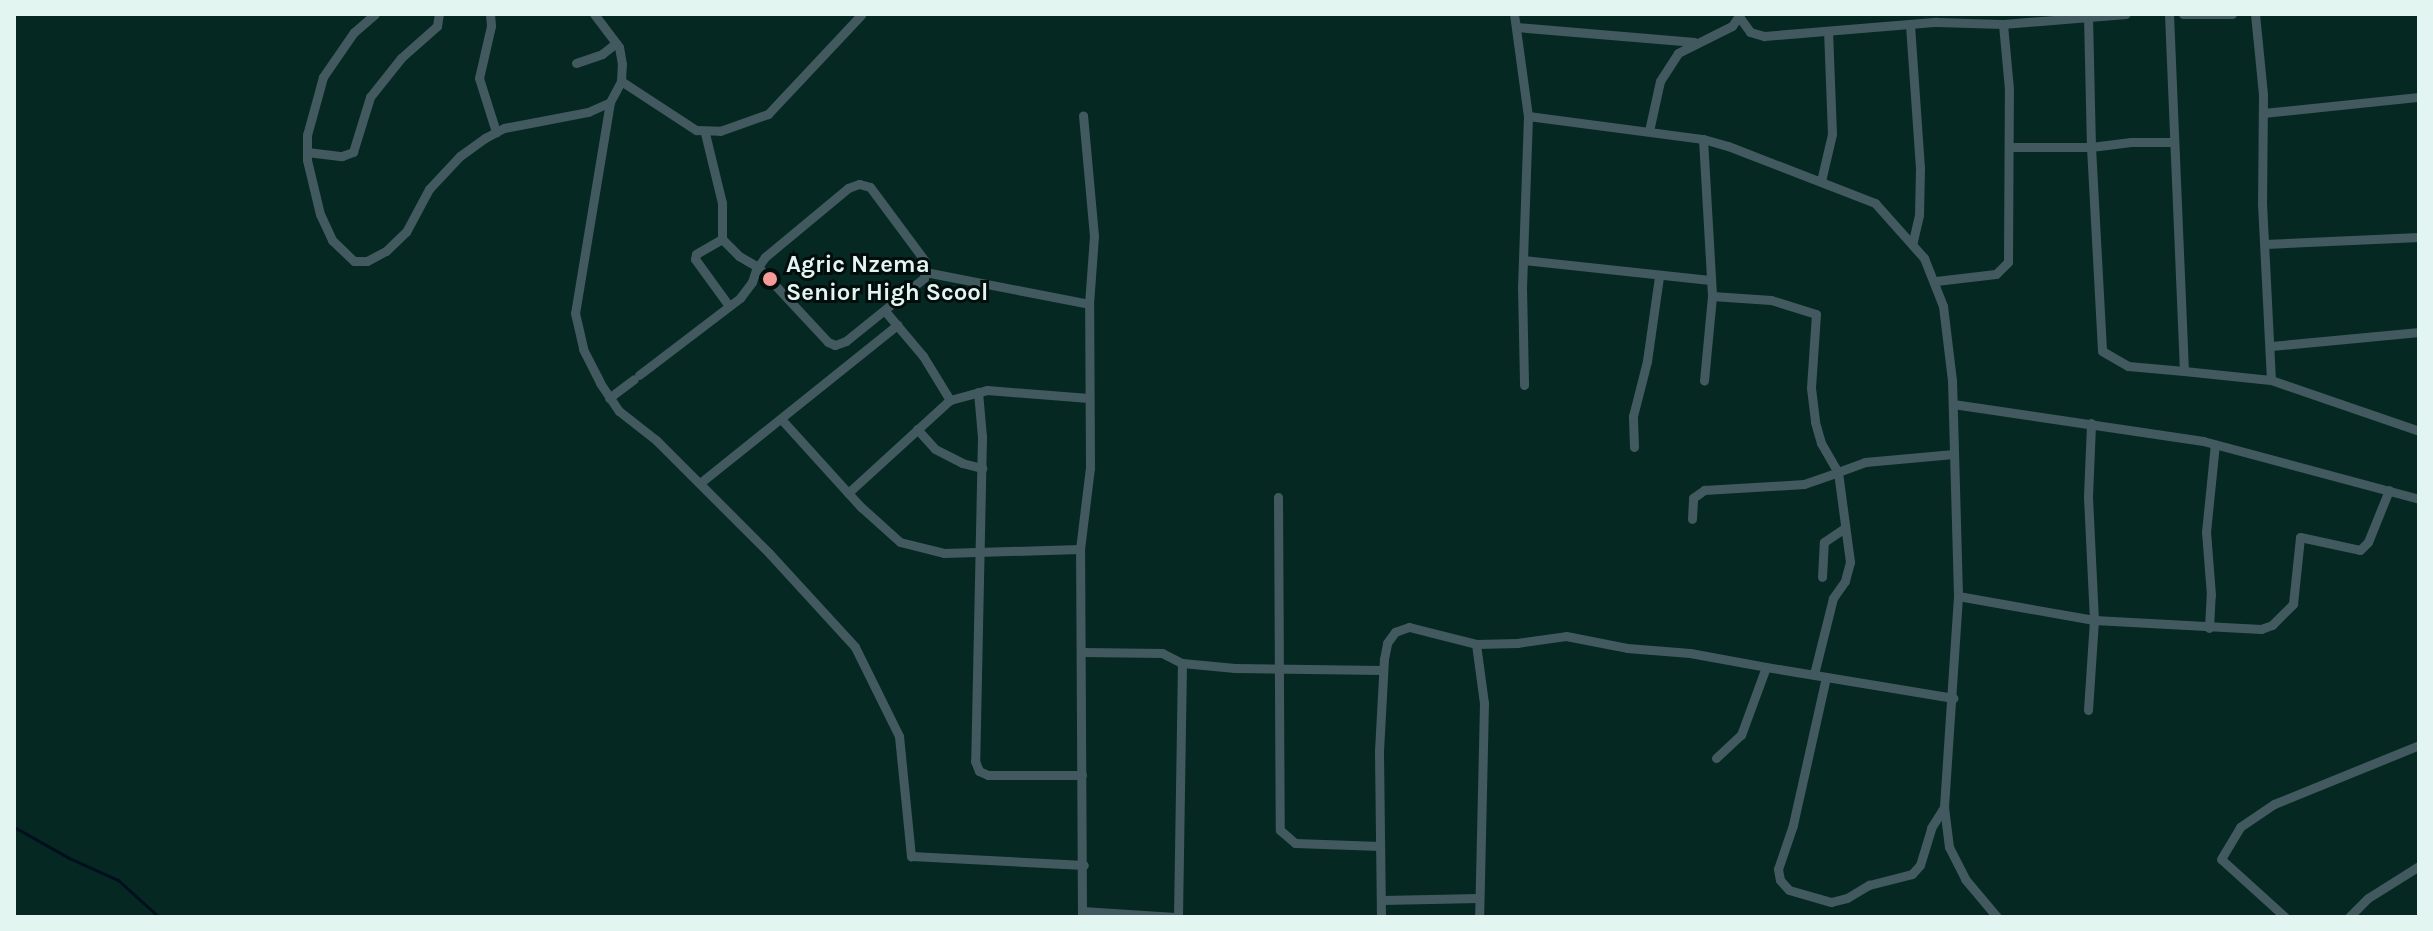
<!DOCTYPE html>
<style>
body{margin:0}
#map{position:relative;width:2433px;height:931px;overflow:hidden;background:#062823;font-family:Karla,sans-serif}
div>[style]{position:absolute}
.stream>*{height:3px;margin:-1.5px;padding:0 1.5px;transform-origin:1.5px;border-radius:1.5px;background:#000f1d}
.minor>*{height:9px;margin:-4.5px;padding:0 4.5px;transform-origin:4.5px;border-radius:4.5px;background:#425a5f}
.dots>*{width:22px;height:22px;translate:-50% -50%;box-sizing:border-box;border:4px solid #030e0c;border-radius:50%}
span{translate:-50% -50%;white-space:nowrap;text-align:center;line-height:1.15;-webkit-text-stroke:6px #030e0c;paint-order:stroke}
.poi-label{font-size:24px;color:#e3f5f1;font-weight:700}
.left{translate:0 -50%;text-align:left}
.frame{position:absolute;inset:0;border:16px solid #e3f5f1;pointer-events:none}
</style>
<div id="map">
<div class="stream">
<div style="left:14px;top:827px;width:63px;rotate:29.4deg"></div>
<div style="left:69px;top:858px;width:54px;rotate:24.2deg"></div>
<div style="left:118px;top:880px;width:55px;rotate:42.1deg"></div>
</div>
<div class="minor">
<div style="left:375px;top:14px;width:28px;rotate:139deg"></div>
<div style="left:354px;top:32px;width:55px;rotate:124.6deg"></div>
<div style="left:323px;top:77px;width:60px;rotate:105.4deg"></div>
<div style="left:307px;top:135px;width:25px;rotate:90deg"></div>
<div style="left:307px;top:160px;width:56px;rotate:76.5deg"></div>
<div style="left:320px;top:214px;width:29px;rotate:65deg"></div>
<div style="left:332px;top:240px;width:30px;rotate:44deg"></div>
<div style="left:354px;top:261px;width:13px"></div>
<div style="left:367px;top:261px;width:21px;rotate:-28deg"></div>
<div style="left:386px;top:251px;width:28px;rotate:-44deg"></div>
<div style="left:406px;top:232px;width:49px;rotate:-61.9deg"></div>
<div style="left:429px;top:189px;width:45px;rotate:-46.8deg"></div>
<div style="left:460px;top:156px;width:31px;rotate:-36deg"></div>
<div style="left:485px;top:138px;width:21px;rotate:-28deg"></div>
<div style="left:504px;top:128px;width:86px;rotate:-10.8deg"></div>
<div style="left:588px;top:112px;width:24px;rotate:-24deg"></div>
<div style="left:610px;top:102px;width:24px;rotate:-62deg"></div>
<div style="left:621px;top:81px;width:17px;rotate:-87deg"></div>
<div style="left:622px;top:64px;width:17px;rotate:-100deg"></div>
<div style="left:619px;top:47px;width:41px;rotate:-127.1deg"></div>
<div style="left:490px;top:14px;width:12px;rotate:85deg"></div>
<div style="left:491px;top:26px;width:53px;rotate:103deg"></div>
<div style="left:479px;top:78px;width:57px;rotate:72.5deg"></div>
<div style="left:1514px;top:14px;width:103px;rotate:82.2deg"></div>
<div style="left:1528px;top:116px;width:171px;rotate:92deg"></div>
<div style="left:1522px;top:287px;width:98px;rotate:88.8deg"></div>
<div style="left:2169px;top:14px;width:357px;rotate:87.6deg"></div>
<div style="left:2184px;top:371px;width:87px;rotate:5.9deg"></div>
<div style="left:2271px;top:380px;width:157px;rotate:19deg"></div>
<div style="left:2183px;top:14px;width:49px"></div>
<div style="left:2255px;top:14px;width:80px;rotate:84.3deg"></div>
<div style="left:2263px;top:94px;width:109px;rotate:90.5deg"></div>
<div style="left:2262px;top:203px;width:177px;rotate:87.1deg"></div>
<div style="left:2088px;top:16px;width:131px;rotate:88.7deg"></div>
<div style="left:2091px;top:147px;width:204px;rotate:86.9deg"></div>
<div style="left:2102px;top:351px;width:30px;rotate:30deg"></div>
<div style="left:2128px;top:366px;width:56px;rotate:5.1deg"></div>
<div style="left:1740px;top:18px;width:17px;rotate:54deg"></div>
<div style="left:1750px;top:32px;width:15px;rotate:16deg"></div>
<div style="left:1764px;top:36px;width:173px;rotate:-4.7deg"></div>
<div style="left:1936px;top:22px;width:67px;rotate:1.7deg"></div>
<div style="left:2003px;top:24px;width:123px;rotate:-4.6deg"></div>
<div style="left:1910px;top:25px;width:143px;rotate:86deg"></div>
<div style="left:1920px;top:168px;width:47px;rotate:91.2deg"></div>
<div style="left:1919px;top:215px;width:28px;rotate:103deg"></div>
<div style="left:1516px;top:27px;width:179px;rotate:4.8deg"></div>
<div style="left:576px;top:63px;width:28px;rotate:-19deg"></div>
<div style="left:602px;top:54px;width:18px;rotate:-38deg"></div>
<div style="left:621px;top:81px;width:90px;rotate:33.2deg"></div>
<div style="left:696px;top:130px;width:24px;rotate:2deg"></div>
<div style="left:720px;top:131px;width:51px;rotate:-19.5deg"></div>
<div style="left:768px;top:114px;width:136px;rotate:-46.8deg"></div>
<div style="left:610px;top:102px;width:214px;rotate:99.4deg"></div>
<div style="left:575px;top:313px;width:37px;rotate:77deg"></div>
<div style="left:583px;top:349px;width:38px;rotate:63deg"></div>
<div style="left:600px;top:383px;width:34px;rotate:56deg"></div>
<div style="left:619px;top:411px;width:47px;rotate:38.1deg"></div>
<div style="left:656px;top:440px;width:160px;rotate:45deg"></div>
<div style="left:769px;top:553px;width:127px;rotate:47.5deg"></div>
<div style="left:855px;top:647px;width:99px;rotate:63.7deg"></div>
<div style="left:899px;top:736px;width:121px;rotate:84.3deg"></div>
<div style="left:911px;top:856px;width:173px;rotate:3deg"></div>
<div style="left:2263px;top:113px;width:157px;rotate:-5.9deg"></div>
<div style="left:1528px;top:116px;width:177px;rotate:7.5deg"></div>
<div style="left:1703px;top:139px;width:26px;rotate:16deg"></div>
<div style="left:1728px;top:146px;width:158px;rotate:21.2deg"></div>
<div style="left:1875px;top:203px;width:74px;rotate:48.3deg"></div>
<div style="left:1924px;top:258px;width:52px;rotate:68.4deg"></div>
<div style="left:1943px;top:306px;width:75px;rotate:83.1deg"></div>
<div style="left:1952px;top:380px;width:216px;rotate:88.4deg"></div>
<div style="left:1958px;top:596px;width:211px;rotate:93.8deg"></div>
<div style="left:1944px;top:807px;width:40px;rotate:82.9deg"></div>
<div style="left:1949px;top:847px;width:36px;rotate:63deg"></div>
<div style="left:1965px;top:879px;width:50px;rotate:49.9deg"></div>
<div style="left:1649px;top:131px;width:51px;rotate:-77.6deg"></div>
<div style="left:1660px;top:81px;width:33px;rotate:-57deg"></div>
<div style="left:1678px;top:53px;width:60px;rotate:-26.6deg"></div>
<div style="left:1732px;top:26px;width:14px;rotate:-56deg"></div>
<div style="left:1703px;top:139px;width:157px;rotate:86.7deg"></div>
<div style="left:1712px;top:296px;width:85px;rotate:95.4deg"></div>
<div style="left:2009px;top:147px;width:82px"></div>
<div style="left:2091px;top:147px;width:40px;rotate:-7.1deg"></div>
<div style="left:2131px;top:142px;width:43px"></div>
<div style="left:307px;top:152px;width:35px;rotate:7deg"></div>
<div style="left:342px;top:156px;width:12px;rotate:-20deg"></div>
<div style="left:353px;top:152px;width:58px;rotate:-72.8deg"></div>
<div style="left:370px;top:97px;width:50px;rotate:-51.5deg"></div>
<div style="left:401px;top:58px;width:48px;rotate:-41.6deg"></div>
<div style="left:437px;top:26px;width:12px;rotate:-81deg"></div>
<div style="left:1821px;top:181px;width:48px;rotate:-76.8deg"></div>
<div style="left:1832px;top:134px;width:103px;rotate:-92.2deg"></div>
<div style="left:722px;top:239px;width:30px;rotate:150deg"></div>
<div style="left:696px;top:254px;width:5px;rotate:101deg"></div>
<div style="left:695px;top:259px;width:58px;rotate:54.1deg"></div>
<div style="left:2265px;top:244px;width:154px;rotate:-2.6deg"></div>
<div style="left:1523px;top:260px;width:188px;rotate:6.1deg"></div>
<div style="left:925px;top:272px;width:167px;rotate:11deg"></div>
<div style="left:1936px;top:281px;width:60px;rotate:-6.7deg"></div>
<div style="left:1996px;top:274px;width:17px;rotate:-45deg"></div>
<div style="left:2008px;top:262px;width:173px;rotate:-89.7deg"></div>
<div style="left:2009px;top:89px;width:65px;rotate:-95.3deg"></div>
<div style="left:1712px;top:296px;width:59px;rotate:3.9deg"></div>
<div style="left:1771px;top:300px;width:47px;rotate:17.3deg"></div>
<div style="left:1816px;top:314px;width:74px;rotate:93.9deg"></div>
<div style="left:1811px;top:388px;width:34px;rotate:83deg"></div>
<div style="left:1815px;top:422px;width:22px;rotate:74deg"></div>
<div style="left:1821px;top:443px;width:34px;rotate:60deg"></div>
<div style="left:1838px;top:472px;width:29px;rotate:-20deg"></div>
<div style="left:1865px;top:462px;width:89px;rotate:-5.1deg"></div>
<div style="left:885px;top:311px;width:59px;rotate:49.8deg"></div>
<div style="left:923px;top:356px;width:52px;rotate:58.5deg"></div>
<div style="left:2271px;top:346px;width:149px;rotate:-5.4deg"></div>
<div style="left:639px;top:375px;width:127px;rotate:-37.3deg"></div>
<div style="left:740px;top:298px;width:20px;rotate:-53deg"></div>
<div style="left:752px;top:282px;width:13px;rotate:-72deg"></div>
<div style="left:756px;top:270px;width:4px;rotate:-56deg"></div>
<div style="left:758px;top:267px;width:12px;rotate:-55deg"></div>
<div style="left:765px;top:257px;width:108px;rotate:-39.7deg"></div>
<div style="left:848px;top:188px;width:12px;rotate:-20deg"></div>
<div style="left:859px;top:184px;width:11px;rotate:15deg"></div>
<div style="left:870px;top:187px;width:92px;rotate:53.4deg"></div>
<div style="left:925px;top:261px;width:17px;rotate:93deg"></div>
<div style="left:924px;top:278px;width:100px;rotate:141.1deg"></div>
<div style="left:846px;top:341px;width:12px;rotate:160deg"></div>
<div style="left:835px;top:345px;width:8px;rotate:-157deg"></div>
<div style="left:828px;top:342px;width:103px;rotate:-133deg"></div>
<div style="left:758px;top:267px;width:22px;rotate:-150deg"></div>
<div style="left:739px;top:256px;width:24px;rotate:-135deg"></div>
<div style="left:722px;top:239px;width:36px;rotate:-90deg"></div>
<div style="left:722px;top:203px;width:72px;rotate:-103.7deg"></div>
<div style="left:978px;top:392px;width:45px;rotate:84.9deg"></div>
<div style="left:982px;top:437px;width:324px;rotate:91.2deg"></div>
<div style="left:975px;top:761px;width:11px;rotate:68deg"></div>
<div style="left:979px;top:771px;width:10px;rotate:24deg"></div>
<div style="left:988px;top:775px;width:94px"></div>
<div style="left:609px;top:398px;width:31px;rotate:-37deg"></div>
<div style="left:1953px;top:404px;width:253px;rotate:8.4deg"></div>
<div style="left:2203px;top:441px;width:224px;rotate:15deg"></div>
<div style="left:782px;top:420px;width:118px;rotate:47.8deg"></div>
<div style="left:861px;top:507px;width:52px;rotate:41.9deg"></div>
<div style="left:900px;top:542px;width:45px;rotate:14deg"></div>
<div style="left:944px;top:553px;width:136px;rotate:-1.7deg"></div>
<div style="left:917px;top:429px;width:27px;rotate:48deg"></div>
<div style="left:935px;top:449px;width:30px;rotate:27deg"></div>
<div style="left:962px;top:463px;width:21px;rotate:14deg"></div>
<div style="left:1634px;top:447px;width:31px;rotate:-92deg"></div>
<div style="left:1633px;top:416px;width:57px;rotate:-75.7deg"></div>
<div style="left:1647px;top:361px;width:85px;rotate:-81.9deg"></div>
<div style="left:700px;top:483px;width:253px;rotate:-38.7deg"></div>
<div style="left:848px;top:493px;width:138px;rotate:-42.4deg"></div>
<div style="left:950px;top:400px;width:38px;rotate:-15deg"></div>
<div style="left:987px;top:390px;width:102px;rotate:4.5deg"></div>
<div style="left:1278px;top:497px;width:333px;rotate:89.7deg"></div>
<div style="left:1280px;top:830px;width:20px;rotate:41deg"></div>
<div style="left:1295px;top:843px;width:85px;rotate:2deg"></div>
<div style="left:1692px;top:519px;width:21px;rotate:-87deg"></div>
<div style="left:1693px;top:498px;width:14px;rotate:-36deg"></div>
<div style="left:1704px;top:490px;width:100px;rotate:-3.4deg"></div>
<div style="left:1804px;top:484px;width:36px;rotate:-19deg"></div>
<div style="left:1838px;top:472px;width:91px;rotate:82.4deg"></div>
<div style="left:1850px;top:562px;width:20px;rotate:105deg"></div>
<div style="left:1845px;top:581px;width:21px;rotate:125deg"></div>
<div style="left:1833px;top:598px;width:78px;rotate:104deg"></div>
<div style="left:1822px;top:577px;width:35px;rotate:-87deg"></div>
<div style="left:1824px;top:542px;width:25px;rotate:-34deg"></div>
<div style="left:1958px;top:596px;width:138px;rotate:10deg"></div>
<div style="left:2094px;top:620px;width:167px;rotate:3.1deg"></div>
<div style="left:2261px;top:629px;width:12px;rotate:-20deg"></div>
<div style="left:2272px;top:625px;width:30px;rotate:-45deg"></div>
<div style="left:2293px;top:604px;width:67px;rotate:-84deg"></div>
<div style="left:2300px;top:537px;width:61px;rotate:12.2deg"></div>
<div style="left:2360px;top:550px;width:11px;rotate:-45deg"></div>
<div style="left:2368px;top:542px;width:56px;rotate:-68deg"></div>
<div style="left:2209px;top:628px;width:33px;rotate:-87deg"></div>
<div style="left:2211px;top:595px;width:63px;rotate:-94.5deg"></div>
<div style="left:2206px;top:532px;width:88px;rotate:-84.2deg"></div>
<div style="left:1476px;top:644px;width:41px;rotate:-1.4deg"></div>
<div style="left:1517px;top:643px;width:49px;rotate:-8.1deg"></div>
<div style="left:1566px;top:636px;width:62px;rotate:11.1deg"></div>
<div style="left:1627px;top:648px;width:63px;rotate:4.5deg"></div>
<div style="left:1690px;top:653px;width:77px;rotate:10.4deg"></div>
<div style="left:1083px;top:652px;width:79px;rotate:0.7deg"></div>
<div style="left:1162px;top:653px;width:22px;rotate:27deg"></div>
<div style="left:1826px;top:677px;width:152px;rotate:102.6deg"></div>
<div style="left:1793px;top:825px;width:46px;rotate:108.8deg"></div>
<div style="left:1778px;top:869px;width:11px;rotate:80deg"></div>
<div style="left:1780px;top:880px;width:13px;rotate:48deg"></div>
<div style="left:1789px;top:890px;width:44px;rotate:15.9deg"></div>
<div style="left:1831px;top:902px;width:16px;rotate:-14deg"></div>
<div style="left:1847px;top:898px;width:26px;rotate:-31deg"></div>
<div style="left:1869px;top:885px;width:44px;rotate:-14.3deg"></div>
<div style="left:1912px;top:874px;width:12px;rotate:-48deg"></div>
<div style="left:1920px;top:865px;width:39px;rotate:-73deg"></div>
<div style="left:1931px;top:828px;width:25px;rotate:-58deg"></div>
<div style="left:2088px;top:710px;width:90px;rotate:-86.2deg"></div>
<div style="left:2094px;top:620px;width:124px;rotate:-92.8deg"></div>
<div style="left:2088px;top:496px;width:73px;rotate:-87.6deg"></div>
<div style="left:1716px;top:758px;width:34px;rotate:-43deg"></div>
<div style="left:1741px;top:735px;width:72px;rotate:-69.8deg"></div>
<div style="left:1766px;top:667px;width:190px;rotate:9.4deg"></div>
<div style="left:1382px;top:900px;width:97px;rotate:-1.2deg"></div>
<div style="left:1082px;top:911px;width:93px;rotate:3.7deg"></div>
<div style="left:1082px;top:917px;width:368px;rotate:-90.3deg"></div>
<div style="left:1080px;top:549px;width:82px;rotate:-83deg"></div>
<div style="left:1090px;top:468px;width:164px;rotate:-90.3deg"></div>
<div style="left:1089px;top:304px;width:68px;rotate:-85.8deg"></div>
<div style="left:1094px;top:236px;width:121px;rotate:-95.2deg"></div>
<div style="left:1178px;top:917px;width:254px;rotate:-89.1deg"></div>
<div style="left:1182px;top:663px;width:53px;rotate:5.4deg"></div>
<div style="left:1235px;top:668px;width:148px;rotate:0.8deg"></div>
<div style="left:1381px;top:917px;width:166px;rotate:-90.7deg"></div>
<div style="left:1379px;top:751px;width:92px;rotate:-86.9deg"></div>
<div style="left:1384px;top:659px;width:16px;rotate:-79deg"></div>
<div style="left:1387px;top:643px;width:14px;rotate:-54deg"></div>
<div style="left:1395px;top:632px;width:15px;rotate:-20deg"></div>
<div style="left:1409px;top:627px;width:69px;rotate:14.2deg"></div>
<div style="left:1476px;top:644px;width:60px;rotate:82.3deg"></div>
<div style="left:1484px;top:703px;width:214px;rotate:91.3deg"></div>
<div style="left:2285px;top:917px;width:86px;rotate:-137.8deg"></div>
<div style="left:2221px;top:859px;width:37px;rotate:-59deg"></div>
<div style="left:2240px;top:827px;width:41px;rotate:-34.1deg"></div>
<div style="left:2274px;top:804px;width:157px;rotate:-22.1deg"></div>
<div style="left:2349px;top:917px;width:27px;rotate:-45deg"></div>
<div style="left:2368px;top:898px;width:60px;rotate:-32.1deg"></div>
</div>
<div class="dots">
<div style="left:770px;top:279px;background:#f59b97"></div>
</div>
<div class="poi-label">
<span class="left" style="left:786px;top:279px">Agric Nzema<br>Senior High Scool</span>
</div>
<div class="frame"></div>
</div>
